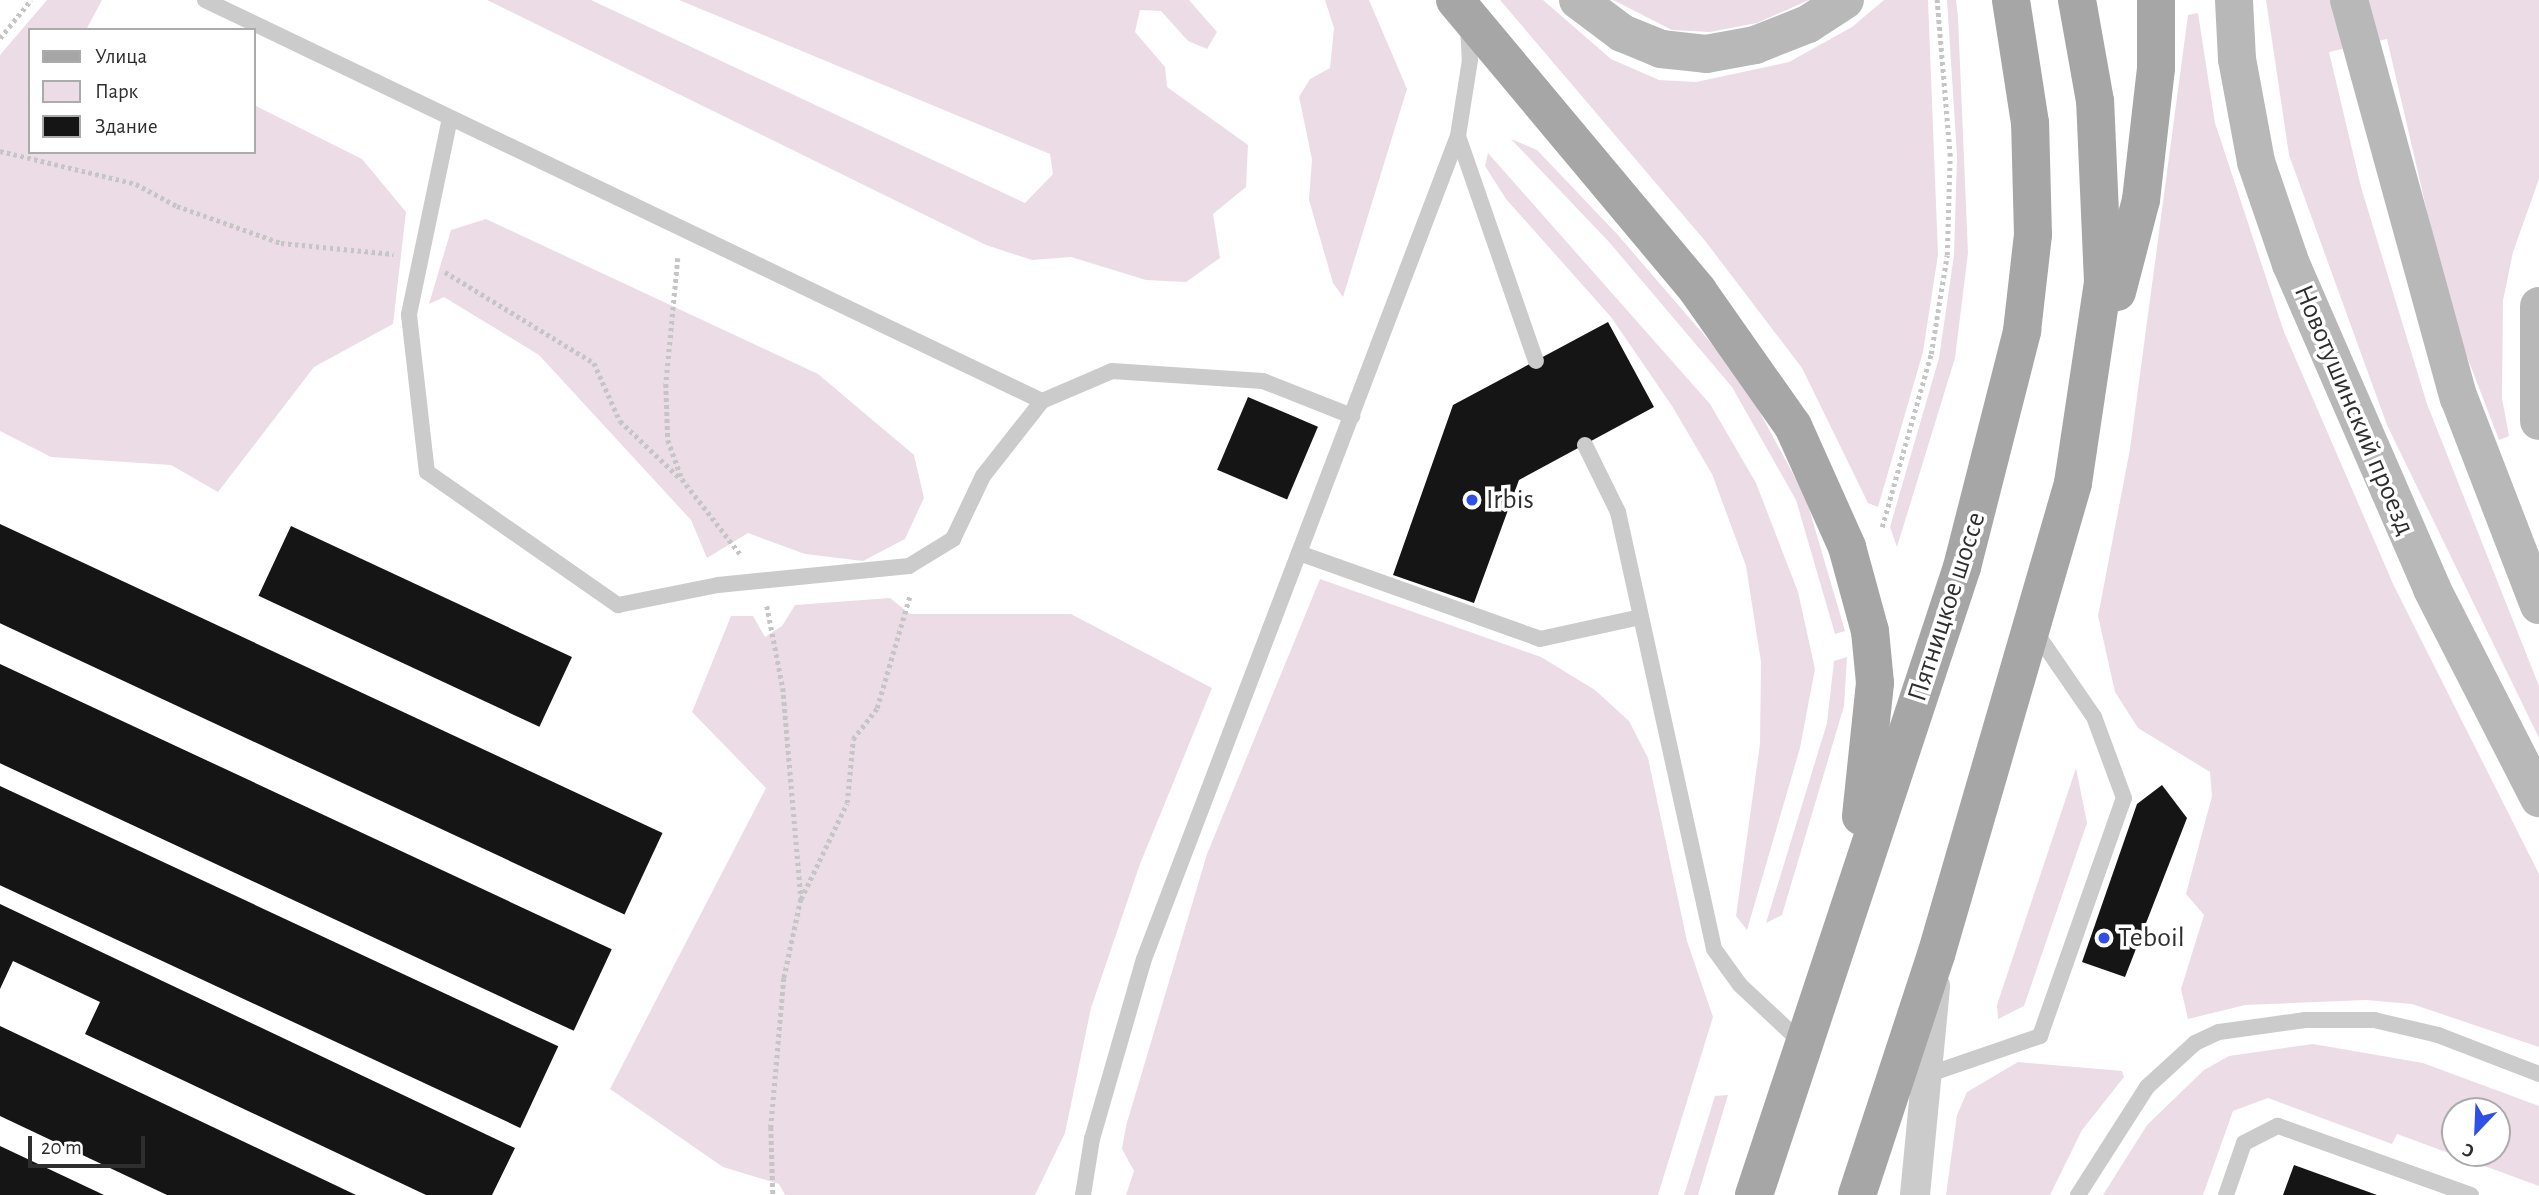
<!DOCTYPE html>
<meta charset="utf-8">
<style>
body{margin:0}
#map{position:relative;width:2539px;height:1195px;overflow:hidden;background:#fff;font-family:"Alegreya Sans",sans-serif}
div>[style]{position:absolute}
.green>*{inset:0;background:#ecdce6}
.building>*{inset:0;background:#151515;transform-origin:0 0}
.path>*{height:4.5px;margin-top:-2.25px;transform-origin:0;background:repeating-linear-gradient(90deg,#c5c5c5 0 3.5px,transparent 0 7px)}
.service>*{height:16px;margin:-8px;padding:0 8px;transform-origin:8px;border-radius:8px;background:#cbcbcb}
.minor>*{height:30px;margin:-15px;padding:0 15px;transform-origin:15px;border-radius:15px;background:#cbcbcb}
.secondary>*{height:38px;margin:-19px;padding:0 19px;transform-origin:19px;border-radius:19px;background:#b8b8b8}
.primary>*{height:38px;margin:-19px;padding:0 19px;transform-origin:19px;border-radius:19px;background:#a6a6a6}
.dots>*{width:19px;height:19px;translate:-50% -50%;box-sizing:border-box;border:4px solid #fff;border-radius:50%}
span{translate:-50% -50%;white-space:nowrap;text-align:center;line-height:1.15;-webkit-text-stroke:7px #fff;paint-order:stroke}
.street-label{font-size:28px;color:#2e2e2e}
.poi-label{font-size:28px;color:#2e2e2e}
.left{translate:0 -50%;text-align:left}
.legend{position:absolute;left:28px;top:28px;width:228px;height:126px;box-sizing:border-box;background:#fff;border:2px solid #ababab;margin:0;padding:9px 12px;list-style:none;font-size:21px;color:#2e2e2e}
.legend li{display:flex;align-items:center;gap:14px;height:35px}
.legend b{width:35px;border:2px solid #ababab}
.north{position:absolute;left:2441px;top:1097px;width:70px;height:70px;box-sizing:border-box;background:#fff;border:2px solid #ababab;border-radius:50%;rotate:203deg;font-size:19px;font-weight:700;line-height:28px;text-align:center;color:#2e2e2e}
.north::after{content:'';display:block;margin:auto;width:24px;height:32px;background:#2f4fe6;clip-path:polygon(50% 0,100% 100%,50% 72%,0 100%)}
.scale{position:absolute;left:28px;top:1136px;width:117px;height:32px;box-sizing:border-box;border:4px solid #2e2e2e;border-top:0;padding-left:9px;font-size:21px;line-height:24px;white-space:nowrap;color:#2e2e2e;-webkit-text-stroke:5px #fff;paint-order:stroke}
</style>
<div id="map">
<div class="green">
<div style="clip-path:polygon(47px 0,102px 0,86px 30px,30px 30px,30px 152px,254px 152px,254px 105px,362px 159px,406px 212px,393px 324px,314px 367px,218px 492px,171px 465px,51px 457px,0 431px,0 55px)"></div>
<div style="clip-path:polygon(487px 0,591px 0,1025px 203px,1053px 174px,1050px 154px,679px 0,1189px 0,1217px 32px,1207px 49px,1188px 41px,1161px 11px,1140px 10px,1135px 32px,1165px 67px,1167px 87px,1248px 145px,1246px 187px,1213px 214px,1220px 258px,1186px 282px,1146px 280px,1071px 257px,1032px 260px,986px 245px)"></div>
<div style="clip-path:polygon(1325px 0,1369px 0,1407px 89px,1343px 297px,1333px 283px,1309px 200px,1312px 159px,1299px 97px,1310px 79px,1330px 68px,1334px 28px)"></div>
<div style="clip-path:polygon(1500px 0,1543px 0,1611px 59px,1659px 80px,1696px 82px,1789px 62px,1852px 27px,1884px 0,1928px 0,1938px 255px,1923px 352px,1878px 507px,1868px 503px,1802px 368px,1706px 242px)"></div>
<div style="clip-path:polygon(1613px 0,1809px 0,1757px 23px,1710px 32px,1672px 30px)"></div>
<div style="clip-path:polygon(1947px 0,1956px 0,1958px 17px,1968px 253px,1955px 358px,1897px 547px,1890px 527px,1939px 358px,1954px 255px,1957px 156px)"></div>
<div style="clip-path:polygon(2266px 0,2539px 0,2539px 179px,2513px 252px,2503px 301px,2502px 398px,2509px 436px,2499px 440px,2451px 315px,2387px 39px,2329px 52px,2361px 187px,2427px 404px,2539px 686px,2539px 738px,2387px 425px,2289px 155px)"></div>
<div style="clip-path:polygon(2198px 13px,2215px 123px,2284px 332px,2394px 586px,2539px 874px,2539px 1047px,2412px 1004px,2366px 1000px,2245px 1005px,2188px 1019px,2181px 989px,2204px 915px,2186px 894px,2212px 796px,2210px 772px,2138px 728px,2115px 692px,2098px 616px,2130px 449px,2188px 15px)"></div>
<div style="clip-path:polygon(1511px 139px,1537px 150px,1617px 234px,1742px 379px,1806px 498px,1845px 631px,1835px 634px,1796px 500px,1732px 387px,1609px 242px)"></div>
<div style="clip-path:polygon(1488px 153px,1710px 404px,1756px 483px,1798px 592px,1815px 669px,1800px 748px,1747px 930px,1736px 916px,1760px 744px,1761px 662px,1746px 566px,1712px 474px,1672px 406px,1611px 317px,1506px 199px,1485px 166px)"></div>
<div style="clip-path:polygon(486px 219px,818px 374px,914px 455px,924px 498px,905px 539px,863px 561px,805px 554px,748px 533px,707px 558px,691px 520px,539px 355px,444px 297px,429px 304px,451px 230px)"></div>
<div style="clip-path:polygon(1320px 579px,1541px 657px,1595px 690px,1629px 721px,1648px 758px,1687px 941px,1713px 1017px,1658px 1195px,1126px 1195px,1134px 1171px,1122px 1149px,1126px 1126px,1207px 854px)"></div>
<div style="clip-path:polygon(890px 598px,910px 614px,1071px 614px,1212px 688px,1140px 864px,1091px 1008px,1065px 1133px,1035px 1195px,785px 1195px,779px 1184px,723px 1167px,610px 1089px,766px 788px,692px 712px,731px 616px,753px 616px,765px 637px,782px 626px,795px 605px)"></div>
<div style="clip-path:polygon(1847px 657px,1844px 706px,1782px 915px,1766px 923px,1827px 723px,1834px 661px)"></div>
<div style="clip-path:polygon(2076px 768px,2087px 823px,2024px 1006px,1998px 1019px,1997px 1005px)"></div>
<div style="clip-path:polygon(evenodd,2313px 1044px,2423px 1063px,2539px 1106px,2539px 1186px,2397px 1134px,2392px 1144px,2268px 1098px,2233px 1111px,2203px 1195px,2103px 1195px,2147px 1125px,2204px 1070px,2229px 1056px,2313px 1044px,2455px 1111px,2497px 1111px,2497px 1153px,2455px 1153px,2455px 1111px)"></div>
<div style="clip-path:polygon(2018px 1062px,2122px 1071px,2124px 1077px,2082px 1130px,2050px 1195px,1946px 1195px,1957px 1115px,1967px 1092px)"></div>
<div style="clip-path:polygon(1728px 1095px,1698px 1195px,1684px 1195px,1715px 1096px)"></div>
</div>
<div class="building">
<div style="clip-path:polygon(1608px 322px,1654px 407px,1519px 480px,1474px 603px,1393px 575px,1453px 405px)"></div>
<div style="left:1248px;top:397px;width:76px;height:79px;rotate:23deg"></div>
<div style="left:0;top:524px;width:731px;height:90px;rotate:25deg"></div>
<div style="left:291px;top:526px;width:310px;height:77px;rotate:25deg"></div>
<div style="left:0;top:664px;width:675px;height:90px;rotate:25deg"></div>
<div style="clip-path:polygon(2162px 785px,2187px 818px,2125px 977px,2082px 962px,2137px 804px)"></div>
<div style="left:0;top:786px;width:616px;height:90px;rotate:25deg"></div>
<div style="clip-path:polygon(0 904px,515px 1148px,492px 1195px,426px 1195px,85px 1034px,100px 1002px,13px 961px,0 989px)"></div>
<div style="clip-path:polygon(0 1026px,356px 1195px,167px 1195px,0 1116px)"></div>
<div style="clip-path:polygon(0 1146px,104px 1195px,0 1195px)"></div>
<div style="clip-path:polygon(2294px 1165px,2377px 1195px,2283px 1195px)"></div>
</div>
<div class="path">
<div style="left:0;top:38px;width:49px;rotate:-50.8deg"></div>
<div style="left:0;top:151px;width:140px;rotate:13.6deg"></div>
<div style="left:136px;top:184px;width:47px;rotate:28.2deg"></div>
<div style="left:177px;top:206px;width:110px;rotate:19.6deg"></div>
<div style="left:281px;top:243px;width:113px;rotate:5.6deg"></div>
<div style="left:678px;top:258px;width:127px;rotate:95.4deg"></div>
<div style="left:666px;top:384px;width:56px;rotate:88deg"></div>
<div style="left:668px;top:440px;width:41px;rotate:70.3deg"></div>
<div style="left:682px;top:479px;width:96px;rotate:52.2deg"></div>
<div style="left:445px;top:272px;width:175px;rotate:31.4deg"></div>
<div style="left:594px;top:363px;width:64px;rotate:65.9deg"></div>
<div style="left:620px;top:421px;width:84px;rotate:43.6deg"></div>
<div style="left:1882px;top:527px;width:180px;rotate:-74.2deg"></div>
<div style="left:1931px;top:354px;width:100px;rotate:-80.8deg"></div>
<div style="left:1947px;top:255px;width:99px;rotate:-88.3deg"></div>
<div style="left:1950px;top:156px;width:157px;rotate:-94.8deg"></div>
<div style="left:767px;top:606px;width:84px;rotate:79deg"></div>
<div style="left:783px;top:688px;width:212px;rotate:85.1deg"></div>
<div style="left:801px;top:899px;width:81px;rotate:102.1deg"></div>
<div style="left:784px;top:978px;width:150px;rotate:95deg"></div>
<div style="left:771px;top:1127px;width:68px;rotate:88.3deg"></div>
<div style="left:801px;top:899px;width:106px;rotate:-64.4deg"></div>
<div style="left:847px;top:803px;width:64px;rotate:-84.6deg"></div>
<div style="left:853px;top:739px;width:39px;rotate:-52deg"></div>
<div style="left:877px;top:708px;width:118px;rotate:-73.7deg"></div>
</div>
<div class="service">
<div style="left:205px;top:0;width:928px;rotate:25.6deg"></div>
<div style="left:1468px;top:26px;width:34px;rotate:87deg"></div>
<div style="left:1470px;top:60px;width:77px;rotate:99deg"></div>
<div style="left:1458px;top:136px;width:238px;rotate:70.9deg"></div>
<div style="left:450px;top:118px;width:201px;rotate:101.8deg"></div>
<div style="left:409px;top:315px;width:158px;rotate:83.5deg"></div>
<div style="left:427px;top:472px;width:233px;rotate:34.9deg"></div>
<div style="left:618px;top:605px;width:102px;rotate:-11.3deg"></div>
<div style="left:718px;top:585px;width:192px;rotate:-5.7deg"></div>
<div style="left:909px;top:566px;width:52px;rotate:-31.5deg"></div>
<div style="left:953px;top:539px;width:70px;rotate:-64.5deg"></div>
<div style="left:983px;top:476px;width:95px;rotate:-51.8deg"></div>
<div style="left:1042px;top:401px;width:76px;rotate:-23.2deg"></div>
<div style="left:1112px;top:371px;width:151px;rotate:3.8deg"></div>
<div style="left:1263px;top:381px;width:96px;rotate:21.5deg"></div>
<div style="left:1585px;top:445px;width:75px;rotate:63.8deg"></div>
<div style="left:1618px;top:512px;width:447px;rotate:77.6deg"></div>
<div style="left:1714px;top:949px;width:44px;rotate:54.2deg"></div>
<div style="left:1740px;top:985px;width:85px;rotate:43.1deg"></div>
<div style="left:1299px;top:553px;width:256px;rotate:19.6deg"></div>
<div style="left:1540px;top:639px;width:103px;rotate:-12.3deg"></div>
<div style="left:1924px;top:1076px;width:123px;rotate:-19deg"></div>
<div style="left:2040px;top:1036px;width:252px;rotate:-70.6deg"></div>
<div style="left:2124px;top:798px;width:86px;rotate:-110.3deg"></div>
<div style="left:2094px;top:717px;width:104px;rotate:-124.5deg"></div>
<div style="left:1083px;top:1195px;width:57px;rotate:-80.9deg"></div>
<div style="left:1092px;top:1139px;width:187px;rotate:-73.9deg"></div>
<div style="left:1144px;top:959px;width:881px;rotate:-69.12deg"></div>
<div style="left:2078px;top:1195px;width:128px;rotate:-57.4deg"></div>
<div style="left:2147px;top:1087px;width:65px;rotate:-42.5deg"></div>
<div style="left:2195px;top:1043px;width:26px;rotate:-25deg"></div>
<div style="left:2219px;top:1032px;width:87px;rotate:-7.9deg"></div>
<div style="left:2305px;top:1020px;width:69px"></div>
<div style="left:2374px;top:1020px;width:66px;rotate:13.2deg"></div>
<div style="left:2438px;top:1035px;width:108px;rotate:21.1deg"></div>
<div style="left:2226px;top:1195px;width:55px;rotate:-70.9deg"></div>
<div style="left:2244px;top:1143px;width:38px;rotate:-27deg"></div>
<div style="left:2278px;top:1126px;width:205px;rotate:19.7deg"></div>
</div>
<div class="minor">
<div style="left:1915px;top:1195px;width:210px;rotate:-84.5deg"></div>
</div>
<div class="secondary">
<div style="left:1578px;top:0;width:55px;rotate:36.9deg"></div>
<div style="left:1622px;top:33px;width:42px;rotate:22.3deg"></div>
<div style="left:1661px;top:49px;width:45px;rotate:6.3deg"></div>
<div style="left:1706px;top:54px;width:50px;rotate:-10.4deg"></div>
<div style="left:1755px;top:45px;width:57px;rotate:-21.6deg"></div>
<div style="left:1808px;top:24px;width:44px;rotate:-33deg"></div>
<div style="left:2234px;top:0;width:59px;rotate:87.1deg"></div>
<div style="left:2237px;top:59px;width:105px;rotate:79.5deg"></div>
<div style="left:2256px;top:162px;width:108px;rotate:71.1deg"></div>
<div style="left:2291px;top:264px;width:354px;rotate:66.5deg"></div>
<div style="left:2432px;top:589px;width:235px;rotate:62.9deg"></div>
<div style="left:2349px;top:0;width:413px;rotate:74.6deg"></div>
<div style="left:2459px;top:398px;width:222px;rotate:68.9deg"></div>
<div style="left:2539px;top:306px;width:115px;rotate:90deg"></div>
</div>
<div class="primary">
<div style="left:1455px;top:0;width:379px;rotate:50.1deg"></div>
<div style="left:1698px;top:291px;width:165px;rotate:54.9deg"></div>
<div style="left:1793px;top:426px;width:133px;rotate:65.9deg"></div>
<div style="left:1847px;top:547px;width:87px;rotate:74.7deg"></div>
<div style="left:1870px;top:631px;width:52px;rotate:84.5deg"></div>
<div style="left:1875px;top:683px;width:134px;rotate:96deg"></div>
<div style="left:2117px;top:292px;width:95px;rotate:-75.4deg"></div>
<div style="left:2141px;top:200px;width:133px;rotate:-83.5deg"></div>
<div style="left:2156px;top:68px;width:68px;rotate:-90deg"></div>
<div style="left:1754px;top:1195px;width:662px;rotate:-71.67deg"></div>
<div style="left:1962px;top:567px;width:244px;rotate:-75.7deg"></div>
<div style="left:2022px;top:331px;width:97px;rotate:-83.5deg"></div>
<div style="left:2033px;top:235px;width:112px;rotate:-91.5deg"></div>
<div style="left:2030px;top:123px;width:124px;rotate:-98.8deg"></div>
<div style="left:1857px;top:1195px;width:253px;rotate:-71.8deg"></div>
<div style="left:1936px;top:955px;width:491px;rotate:-73.8deg"></div>
<div style="left:2073px;top:483px;width:203px;rotate:-81.5deg"></div>
<div style="left:2103px;top:282px;width:181px;rotate:-92.5deg"></div>
<div style="left:2095px;top:101px;width:103px;rotate:-100.1deg"></div>
</div>
<div class="dots">
<div style="left:1472px;top:500px;background:#2f4fe6"></div>
<div style="left:2104px;top:938px;background:#2f4fe6"></div>
</div>
<div class="street-label">
<span style="left:2354px;top:410px;rotate:67deg">Новотушинский проезд</span>
<span style="left:1947px;top:607px;rotate:-72deg">Пятницкое шоссе</span>
</div>
<div class="poi-label">
<span class="left" style="left:1486px;top:500px">Irbis</span>
<span class="left" style="left:2118px;top:938px">Teboil</span>
</div>
<ul class="legend">
<li><b style="height:9px;background:#a6a6a6"></b>Улица</li>
<li><b style="height:19px;background:#ecdce6"></b>Парк</li>
<li><b style="height:19px;background:#151515"></b>Здание</li>
</ul>
<div class="north">С</div>
<div class="scale">20 m</div>
</div>
